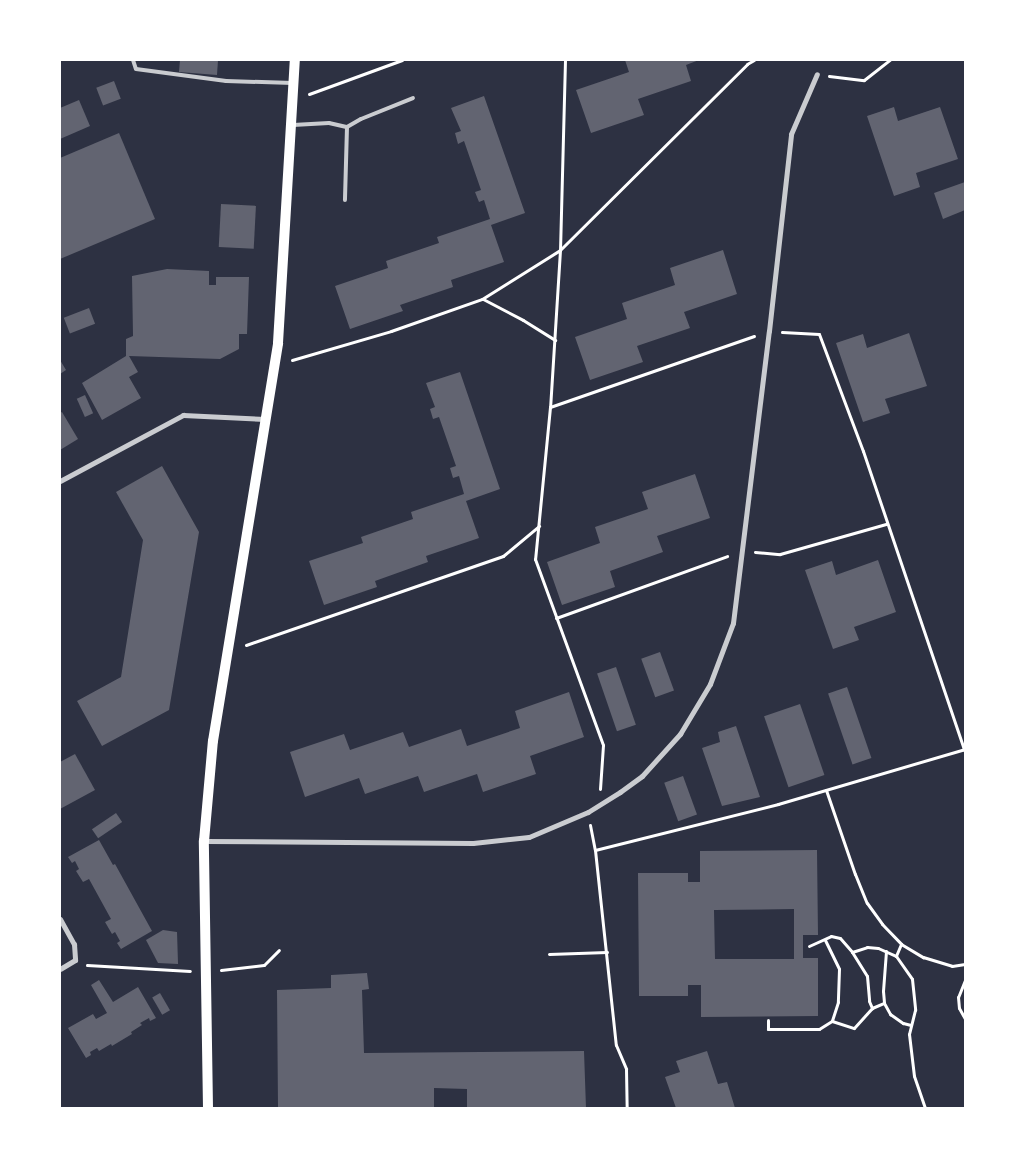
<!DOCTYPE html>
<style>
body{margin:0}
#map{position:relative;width:1025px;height:1168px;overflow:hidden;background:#2d3142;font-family:Barlow,sans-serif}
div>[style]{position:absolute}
.building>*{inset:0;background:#626471;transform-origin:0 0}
.path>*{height:3px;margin:-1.5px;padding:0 1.5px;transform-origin:1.5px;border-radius:1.5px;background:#fff}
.service>*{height:4px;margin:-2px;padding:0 2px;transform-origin:2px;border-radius:2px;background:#caccd0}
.minor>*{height:5px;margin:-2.5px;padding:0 2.5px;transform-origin:2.5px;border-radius:2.5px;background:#caccd0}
.secondary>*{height:10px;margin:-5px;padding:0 5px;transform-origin:5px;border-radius:5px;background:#fff}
span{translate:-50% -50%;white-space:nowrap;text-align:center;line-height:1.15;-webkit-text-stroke:4px #fff;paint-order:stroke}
.frame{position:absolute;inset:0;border:61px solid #fff;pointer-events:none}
</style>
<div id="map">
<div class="building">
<div style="clip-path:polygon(180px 60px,218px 60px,217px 75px,179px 72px)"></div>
<div style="clip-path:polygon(625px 60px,699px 60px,686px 65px,691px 81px,638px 99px,644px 115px,591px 133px,576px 90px,629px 72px)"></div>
<div style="left:114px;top:81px;width:19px;height:19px;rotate:69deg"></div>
<div style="clip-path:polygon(484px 96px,525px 213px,491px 225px,504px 262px,451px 280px,453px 287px,400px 305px,403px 311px,350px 329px,335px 286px,388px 268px,386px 261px,439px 243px,437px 237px,490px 219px,484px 200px,479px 202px,475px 192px,481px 190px,464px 141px,458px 144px,455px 133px,461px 131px,451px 108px)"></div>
<div style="clip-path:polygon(79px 100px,90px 126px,60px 139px,60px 108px)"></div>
<div style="clip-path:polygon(894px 107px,898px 121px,940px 107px,958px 159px,916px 173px,920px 187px,894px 196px,867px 116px)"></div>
<div style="clip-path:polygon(119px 133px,155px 219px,60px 259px,60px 158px)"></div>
<div style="clip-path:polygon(965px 182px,965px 210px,943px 219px,934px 193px)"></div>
<div style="left:221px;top:204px;width:35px;height:43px;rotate:3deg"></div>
<div style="clip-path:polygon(723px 250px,737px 294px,684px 312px,690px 328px,637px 346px,643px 362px,590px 380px,575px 337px,627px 319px,622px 303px,675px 285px,670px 268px)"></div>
<div style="clip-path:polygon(167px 269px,209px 271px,209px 285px,216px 285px,216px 277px,249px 277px,247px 334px,239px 334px,239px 349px,220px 359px,129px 356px,138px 372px,129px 377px,141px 398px,102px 420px,82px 383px,126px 356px,126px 339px,133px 336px,132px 276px)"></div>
<div style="left:89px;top:308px;width:17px;height:27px;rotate:69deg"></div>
<div style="clip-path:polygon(909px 333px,927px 386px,885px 399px,890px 413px,863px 422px,836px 343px,863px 334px,867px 348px)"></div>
<div style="clip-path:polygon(60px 360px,66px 370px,60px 374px)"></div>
<div style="clip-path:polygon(460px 372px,500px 489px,466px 501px,479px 538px,426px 556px,428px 562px,375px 581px,377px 587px,324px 605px,309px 561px,363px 543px,361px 537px,413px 519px,411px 512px,464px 494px,459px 476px,453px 478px,450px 468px,456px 466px,439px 417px,433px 419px,430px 409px,435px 407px,426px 383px)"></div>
<div style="left:85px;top:395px;width:20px;height:9px;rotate:66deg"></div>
<div style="clip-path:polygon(62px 412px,78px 439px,60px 450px,60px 413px)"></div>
<div style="clip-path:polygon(162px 466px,199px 532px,169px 710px,102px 746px,77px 701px,121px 677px,143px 540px,116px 492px)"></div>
<div style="clip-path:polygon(695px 474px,710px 518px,657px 536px,663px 552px,610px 571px,615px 587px,562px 605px,547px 562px,600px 543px,595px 527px,648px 509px,642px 492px)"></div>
<div style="clip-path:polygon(878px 560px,896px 612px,854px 627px,859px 640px,833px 649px,805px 570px,832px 561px,836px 575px)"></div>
<div style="left:660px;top:652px;width:41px;height:20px;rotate:70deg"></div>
<div style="left:616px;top:667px;width:61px;height:20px;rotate:71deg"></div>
<div style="left:847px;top:687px;width:75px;height:20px;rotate:71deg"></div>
<div style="clip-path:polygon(569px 692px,584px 737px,530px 756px,536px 774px,483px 792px,477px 774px,424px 792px,418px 776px,365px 794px,359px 778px,305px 797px,290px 752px,344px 734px,350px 750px,403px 732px,409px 747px,461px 729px,467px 746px,520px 728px,515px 711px)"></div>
<div style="left:800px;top:704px;width:75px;height:38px;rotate:71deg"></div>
<div style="clip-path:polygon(736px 726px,760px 797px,722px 806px,702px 748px,720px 742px,718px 732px)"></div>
<div style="clip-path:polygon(75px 754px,95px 790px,60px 809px,60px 762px)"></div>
<div style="left:683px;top:776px;width:41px;height:20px;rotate:70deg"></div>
<div style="left:116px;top:813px;width:11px;height:29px;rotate:56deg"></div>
<div style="clip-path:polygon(99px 840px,113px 865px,115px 864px,152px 931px,121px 949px,117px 943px,120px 941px,115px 932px,112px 934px,105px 922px,111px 919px,89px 879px,83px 882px,76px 871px,79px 869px,75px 861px,72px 863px,68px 857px)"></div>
<div style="clip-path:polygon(evenodd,817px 850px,818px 935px,803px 935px,803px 958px,818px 958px,818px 1016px,701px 1017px,701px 985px,688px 985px,688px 996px,639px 996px,638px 873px,688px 873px,688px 882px,700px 882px,700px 851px,817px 850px,794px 909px,794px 959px,715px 959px,714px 910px,794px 909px)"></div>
<div style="clip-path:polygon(163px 930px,177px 932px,178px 964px,158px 963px,146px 940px)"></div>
<div style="clip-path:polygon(367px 973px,369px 989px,362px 990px,364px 1053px,584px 1051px,586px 1108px,467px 1108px,467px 1089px,434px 1088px,434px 1108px,278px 1108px,277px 990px,331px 988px,331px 975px)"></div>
<div style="clip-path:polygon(99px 980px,113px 1002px,138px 987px,156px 1018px,150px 1021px,149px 1018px,140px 1023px,142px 1025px,131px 1032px,132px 1034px,112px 1046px,111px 1044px,99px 1051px,97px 1048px,90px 1052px,91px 1055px,86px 1058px,68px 1028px,93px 1014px,96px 1019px,107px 1013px,91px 985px)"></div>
<div style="left:160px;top:993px;width:20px;height:9px;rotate:60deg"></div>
<div style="clip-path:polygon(707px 1051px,718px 1084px,727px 1082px,735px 1108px,676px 1108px,665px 1077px,680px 1072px,676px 1061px)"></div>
</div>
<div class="path">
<div style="left:565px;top:60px;width:190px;rotate:91.5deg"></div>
<div style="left:560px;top:250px;width:157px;rotate:93.6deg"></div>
<div style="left:550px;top:407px;width:153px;rotate:95.6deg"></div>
<div style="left:535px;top:559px;width:198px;rotate:69.9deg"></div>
<div style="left:603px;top:745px;width:44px;rotate:93.9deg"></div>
<div style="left:829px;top:76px;width:35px;rotate:7deg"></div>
<div style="left:864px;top:80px;width:33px;rotate:-38deg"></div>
<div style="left:309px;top:94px;width:99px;rotate:-20.1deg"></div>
<div style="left:483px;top:299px;width:45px;rotate:27.7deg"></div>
<div style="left:523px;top:320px;width:38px;rotate:32deg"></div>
<div style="left:782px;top:332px;width:37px;rotate:3deg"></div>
<div style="left:819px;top:334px;width:125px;rotate:69.4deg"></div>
<div style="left:863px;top:451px;width:316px;rotate:71.3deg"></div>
<div style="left:292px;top:360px;width:103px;rotate:-16.3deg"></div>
<div style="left:391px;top:331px;width:96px;rotate:-19.4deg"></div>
<div style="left:482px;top:299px;width:92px;rotate:-32.1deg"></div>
<div style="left:560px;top:250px;width:264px;rotate:-44.8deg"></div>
<div style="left:747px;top:64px;width:8px;rotate:-30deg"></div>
<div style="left:550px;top:407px;width:216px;rotate:-19.2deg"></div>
<div style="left:755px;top:552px;width:25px;rotate:5deg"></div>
<div style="left:780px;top:554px;width:110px;rotate:-15.8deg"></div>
<div style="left:556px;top:618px;width:182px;rotate:-19.9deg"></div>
<div style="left:246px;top:645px;width:272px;rotate:-19.1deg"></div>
<div style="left:503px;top:556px;width:47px;rotate:-39.8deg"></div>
<div style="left:826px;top:790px;width:89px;rotate:71deg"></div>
<div style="left:855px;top:874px;width:31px;rotate:68deg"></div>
<div style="left:867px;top:903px;width:26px;rotate:54deg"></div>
<div style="left:882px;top:924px;width:28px;rotate:46deg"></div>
<div style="left:901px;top:944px;width:26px;rotate:31deg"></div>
<div style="left:923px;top:957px;width:30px;rotate:17deg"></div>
<div style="left:952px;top:966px;width:13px;rotate:-9deg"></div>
<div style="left:590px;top:825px;width:25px;rotate:79deg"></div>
<div style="left:595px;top:850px;width:196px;rotate:83.9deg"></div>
<div style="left:616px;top:1045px;width:26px;rotate:67deg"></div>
<div style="left:626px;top:1069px;width:39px;rotate:89deg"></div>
<div style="left:595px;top:850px;width:189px;rotate:-14.1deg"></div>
<div style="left:778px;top:804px;width:195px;rotate:-16.4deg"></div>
<div style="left:825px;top:940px;width:32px;rotate:64deg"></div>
<div style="left:839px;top:969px;width:33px;rotate:92deg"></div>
<div style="left:838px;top:1002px;width:20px;rotate:108deg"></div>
<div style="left:901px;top:944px;width:13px;rotate:113deg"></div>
<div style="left:896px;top:956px;width:28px;rotate:55deg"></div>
<div style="left:912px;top:979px;width:31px;rotate:84deg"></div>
<div style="left:915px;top:1010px;width:25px;rotate:104deg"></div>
<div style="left:909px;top:1034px;width:42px;rotate:83.2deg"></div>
<div style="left:914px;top:1076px;width:34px;rotate:71deg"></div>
<div style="left:809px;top:946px;width:24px;rotate:-24deg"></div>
<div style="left:831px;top:936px;width:9px;rotate:13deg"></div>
<div style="left:840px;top:938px;width:18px;rotate:49deg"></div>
<div style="left:852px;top:952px;width:16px;rotate:-18deg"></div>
<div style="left:867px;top:947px;width:11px;rotate:5deg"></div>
<div style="left:878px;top:948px;width:20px;rotate:24deg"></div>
<div style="left:886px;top:951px;width:40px;rotate:94.3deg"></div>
<div style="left:883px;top:991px;width:12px;rotate:85deg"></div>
<div style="left:884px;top:1003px;width:13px;rotate:61deg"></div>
<div style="left:890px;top:1014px;width:16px;rotate:35deg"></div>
<div style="left:903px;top:1023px;width:8px;rotate:14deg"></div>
<div style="left:852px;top:952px;width:28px;rotate:58deg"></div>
<div style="left:867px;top:976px;width:25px;rotate:85deg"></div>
<div style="left:869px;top:1001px;width:8px;rotate:67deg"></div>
<div style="left:872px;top:1008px;width:13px;rotate:-23deg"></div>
<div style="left:549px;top:954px;width:58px;rotate:-2deg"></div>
<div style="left:87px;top:965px;width:103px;rotate:3.3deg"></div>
<div style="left:221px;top:970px;width:43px;rotate:-6.6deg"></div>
<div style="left:264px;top:965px;width:21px;rotate:-45deg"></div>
<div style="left:965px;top:980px;width:18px;rotate:112deg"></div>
<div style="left:958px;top:997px;width:11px;rotate:85deg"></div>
<div style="left:959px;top:1008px;width:13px;rotate:61deg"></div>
<div style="left:768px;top:1020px;width:9px;rotate:90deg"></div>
<div style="left:768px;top:1029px;width:51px"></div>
<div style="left:819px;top:1029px;width:15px;rotate:-32deg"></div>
<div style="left:832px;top:1021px;width:23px;rotate:18deg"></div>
<div style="left:854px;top:1028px;width:27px;rotate:-48deg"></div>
</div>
<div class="service">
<div style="left:133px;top:60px;width:9px;rotate:72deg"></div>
<div style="left:136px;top:69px;width:91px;rotate:7.6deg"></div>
<div style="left:226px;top:81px;width:67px;rotate:1.7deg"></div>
<div style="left:293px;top:125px;width:36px;rotate:-3deg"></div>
<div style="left:329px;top:123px;width:18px;rotate:13deg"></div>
<div style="left:347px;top:127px;width:73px;rotate:91.6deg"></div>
<div style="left:347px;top:127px;width:16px;rotate:-30deg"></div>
<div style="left:361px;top:119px;width:56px;rotate:-22deg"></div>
</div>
<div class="minor">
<div style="left:60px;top:481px;width:140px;rotate:-28.2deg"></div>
<div style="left:183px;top:415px;width:82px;rotate:2.8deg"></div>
<div style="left:204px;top:841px;width:269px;rotate:0.4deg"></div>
<div style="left:473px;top:843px;width:56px;rotate:-6.1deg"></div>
<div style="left:529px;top:837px;width:64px;rotate:-23deg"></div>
<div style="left:588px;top:812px;width:38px;rotate:-32deg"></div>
<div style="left:620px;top:792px;width:27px;rotate:-36deg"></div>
<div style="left:642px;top:776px;width:57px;rotate:-47.9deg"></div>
<div style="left:680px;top:734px;width:58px;rotate:-59deg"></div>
<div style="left:710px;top:684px;width:65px;rotate:-69.3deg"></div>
<div style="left:733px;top:623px;width:294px;rotate:-83deg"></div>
<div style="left:769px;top:331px;width:198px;rotate:-83.6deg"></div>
<div style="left:791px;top:134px;width:65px;rotate:-66.6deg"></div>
<div style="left:60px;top:919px;width:29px;rotate:61deg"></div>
<div style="left:74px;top:944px;width:16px;rotate:86deg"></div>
<div style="left:75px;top:960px;width:17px;rotate:149deg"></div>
</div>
<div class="secondary">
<div style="left:208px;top:1108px;width:267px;rotate:-90.9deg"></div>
<div style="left:204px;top:841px;width:100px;rotate:-84.9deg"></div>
<div style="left:213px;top:741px;width:403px;rotate:-80.7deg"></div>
<div style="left:278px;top:343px;width:284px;rotate:-86.6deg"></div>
</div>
<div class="frame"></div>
</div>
